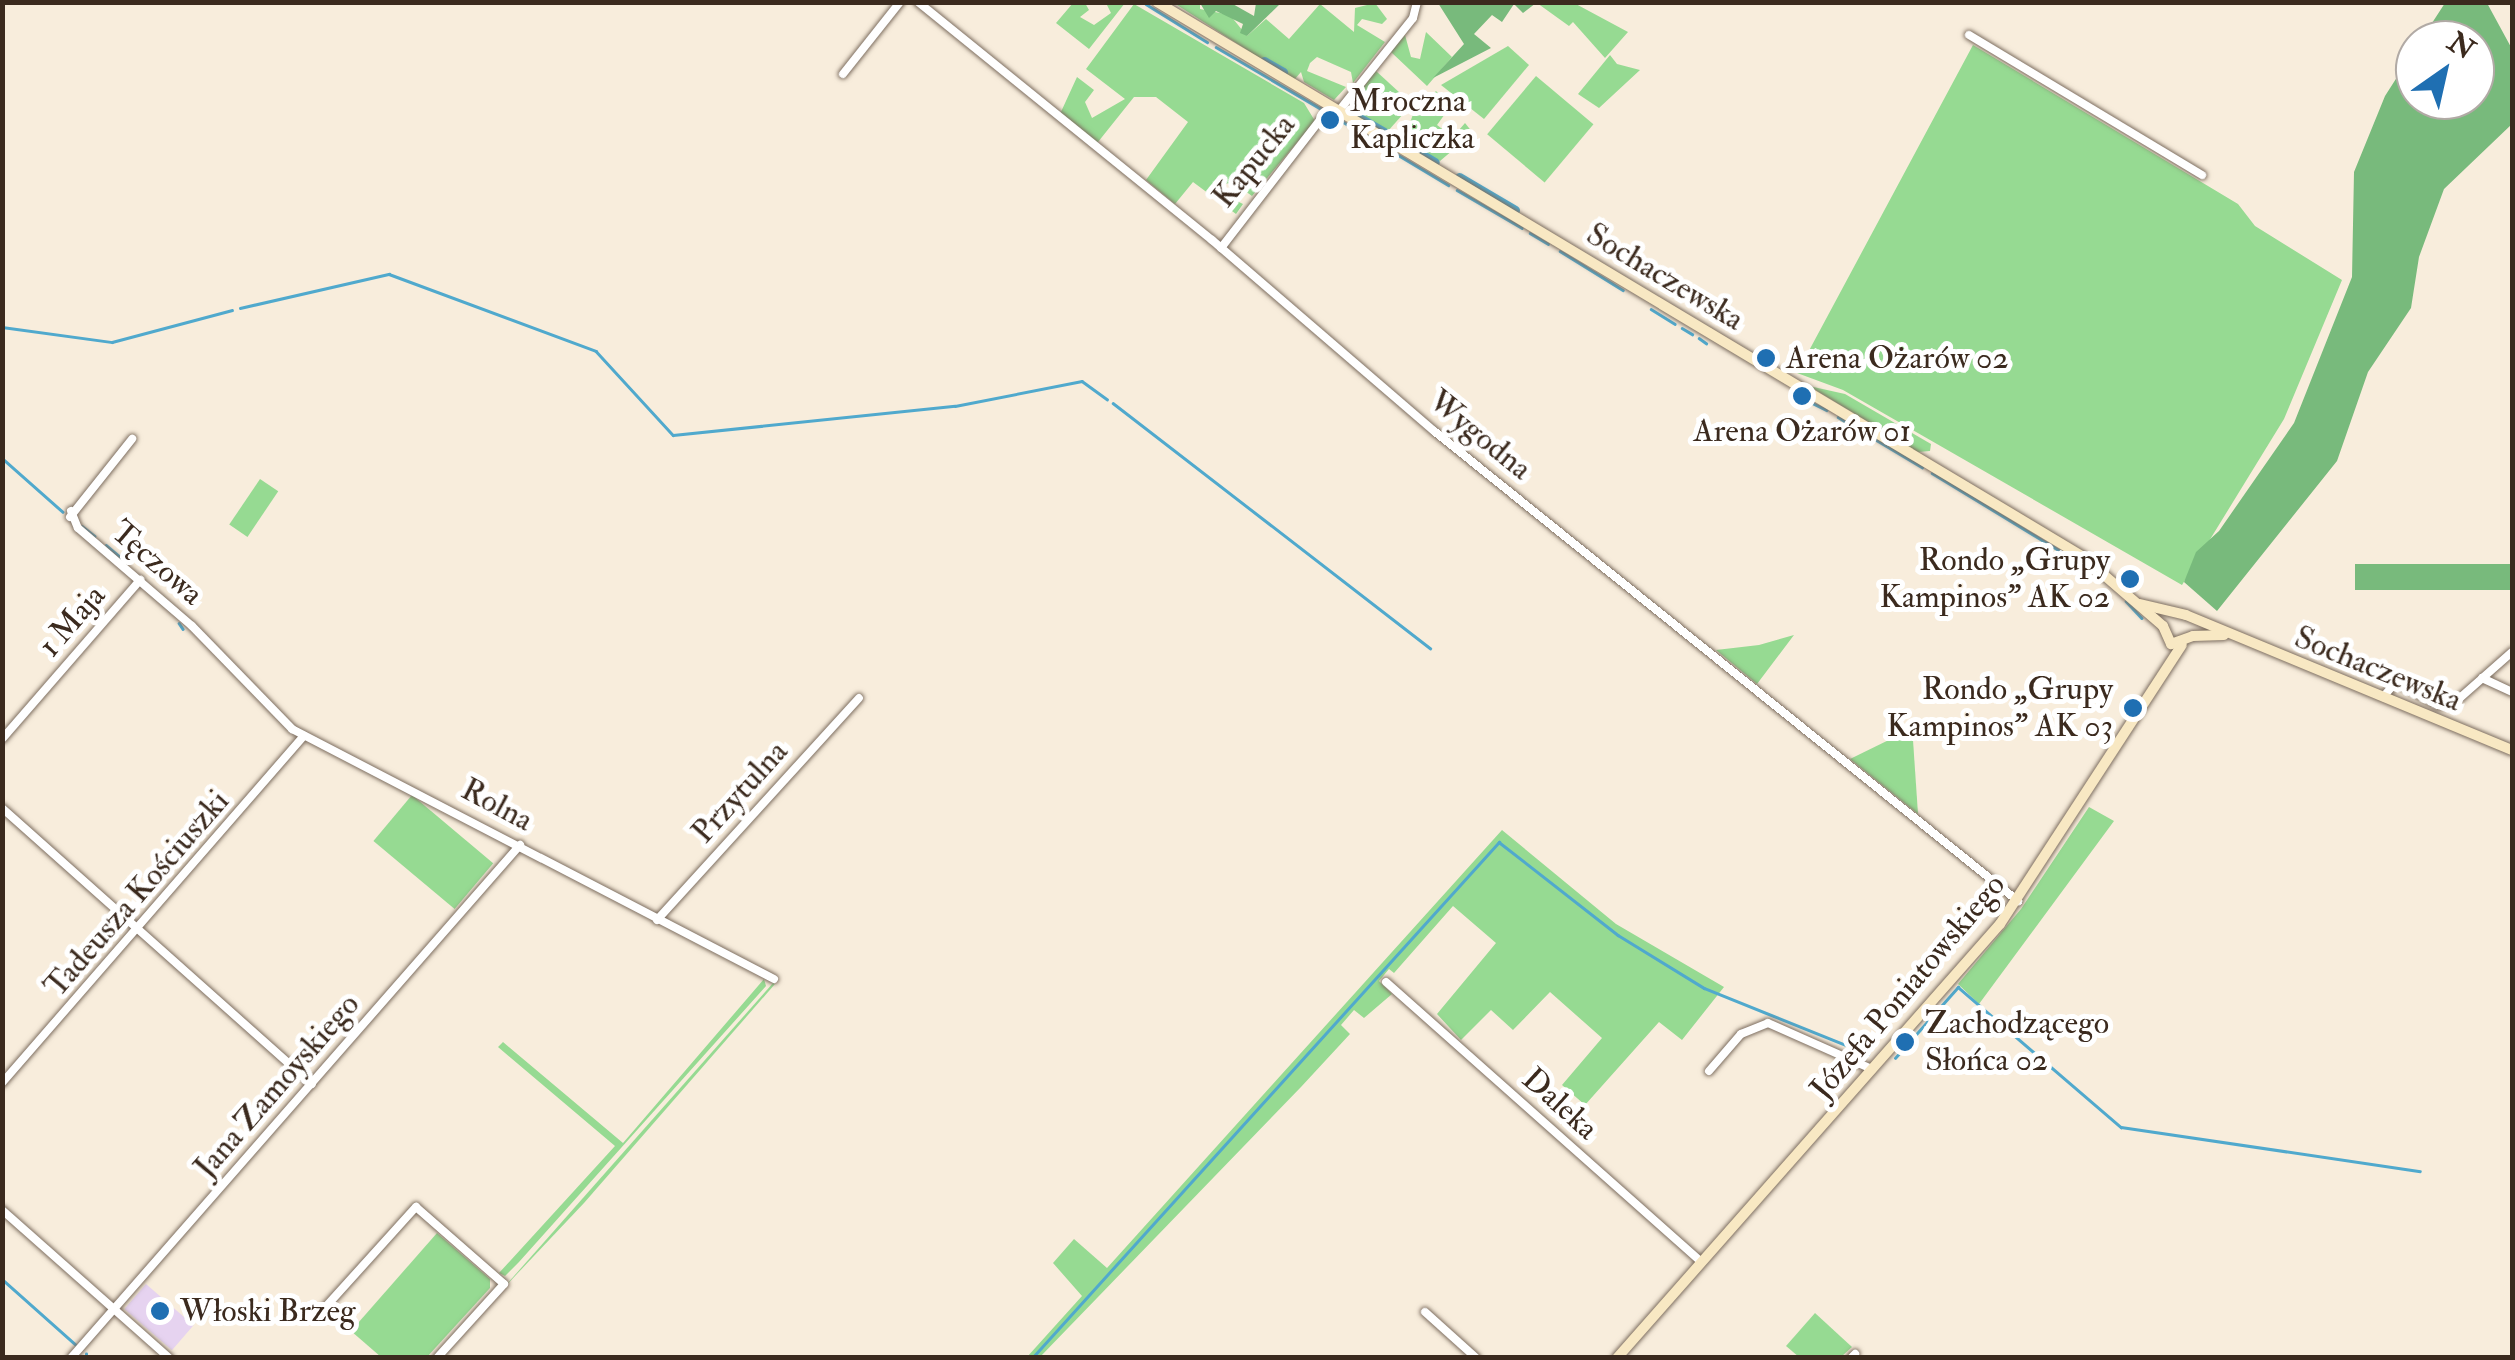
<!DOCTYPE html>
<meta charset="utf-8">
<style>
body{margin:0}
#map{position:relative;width:2515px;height:1360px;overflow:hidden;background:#f8eddc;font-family:"IM FELL Double Pica",serif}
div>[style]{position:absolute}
.built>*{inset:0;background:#e6d3f0;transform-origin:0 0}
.green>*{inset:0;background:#96da92;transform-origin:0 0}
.forest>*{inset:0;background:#78ba7c;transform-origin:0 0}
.stream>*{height:2.5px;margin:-1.25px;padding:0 1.25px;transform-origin:1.25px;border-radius:1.25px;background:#50a9cd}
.canal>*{height:9px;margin:-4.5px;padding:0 4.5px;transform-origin:4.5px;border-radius:4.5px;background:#50a9cd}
.roads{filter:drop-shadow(0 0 2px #7d6e60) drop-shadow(0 0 2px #7d6e60)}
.street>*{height:8px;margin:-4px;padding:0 4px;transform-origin:4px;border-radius:4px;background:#fff}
.secondary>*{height:10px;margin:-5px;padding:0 5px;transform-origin:5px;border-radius:5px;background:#f8e8c3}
.dots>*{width:28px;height:28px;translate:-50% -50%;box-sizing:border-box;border:5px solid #fff;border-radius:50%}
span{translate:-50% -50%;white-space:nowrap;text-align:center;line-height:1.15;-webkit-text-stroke:10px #fff;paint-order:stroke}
.poi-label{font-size:32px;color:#3b2a1e}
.left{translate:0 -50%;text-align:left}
.right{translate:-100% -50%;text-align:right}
.street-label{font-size:32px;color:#3b2a1e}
.frame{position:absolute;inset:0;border:5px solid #3b2a1e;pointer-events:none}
.north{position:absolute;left:2395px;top:20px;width:100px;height:100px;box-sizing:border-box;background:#fff;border:2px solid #b1aaa5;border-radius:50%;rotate:34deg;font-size:28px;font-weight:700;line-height:40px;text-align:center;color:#3b2a1e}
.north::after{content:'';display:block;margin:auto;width:35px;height:45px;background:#1f6fb2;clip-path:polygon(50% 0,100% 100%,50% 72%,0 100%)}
</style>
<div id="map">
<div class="built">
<div style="left:146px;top:1284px;width:63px;height:33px;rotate:41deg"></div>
</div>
<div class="green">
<div style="clip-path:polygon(1073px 3px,1085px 3px,1089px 10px,1080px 17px,1094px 25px,1111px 13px,1106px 3px,1125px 3px,1089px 49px,1056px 23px)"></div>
<div style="clip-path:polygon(1174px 3px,1200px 3px,1200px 9px,1230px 15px,1247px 36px,1266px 19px,1289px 39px,1320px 4px,1354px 32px,1355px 8px,1375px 3px,1387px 19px,1382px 24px,1362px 19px,1357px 25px,1385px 42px,1353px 83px,1351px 72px,1317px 57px,1310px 63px,1307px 71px,1346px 87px,1334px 100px,1304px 82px,1301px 72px,1294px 80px)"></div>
<div style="clip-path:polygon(1537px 3px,1574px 3px,1628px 32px,1605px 58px,1573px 22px,1569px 26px)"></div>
<div style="clip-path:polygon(1134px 4px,1304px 103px,1315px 121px,1252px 196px,1234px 183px,1218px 184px,1215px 190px,1243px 204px,1236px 214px,1193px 182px,1175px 204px,1146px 180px,1188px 122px,1156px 97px,1134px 97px,1094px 147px,1060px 114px,1077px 77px,1094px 90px,1085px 102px,1092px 118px,1125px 99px,1086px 69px)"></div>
<div style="clip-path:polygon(1426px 32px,1452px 57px,1427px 86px,1391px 52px,1405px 35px,1411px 57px,1420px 59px)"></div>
<div style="clip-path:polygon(1973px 45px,2238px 204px,2255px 226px,2342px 280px,2284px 419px,2182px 585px,1843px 390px,1797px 373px)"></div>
<div style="clip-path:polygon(1508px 46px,1529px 65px,1484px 119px,1441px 85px)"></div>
<div style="clip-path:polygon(1610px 55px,1617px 64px,1640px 70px,1599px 108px,1578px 94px)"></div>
<div style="clip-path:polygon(1376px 71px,1412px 104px,1388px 131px,1355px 111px,1356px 96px)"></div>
<div style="left:1536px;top:76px;width:75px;height:76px;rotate:40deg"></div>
<div style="clip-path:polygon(1436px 91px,1450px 107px,1437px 125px,1453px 137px,1465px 123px,1473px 133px,1440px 161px,1404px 141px,1413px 114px)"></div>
<div style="clip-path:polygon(1809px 386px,1845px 394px,1931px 444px,1930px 451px,1918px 452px)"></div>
<div style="left:260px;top:479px;width:22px;height:55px;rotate:34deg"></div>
<div style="clip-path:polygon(1794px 635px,1757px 684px,1716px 650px,1759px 645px)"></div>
<div style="clip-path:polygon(1901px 734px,1913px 740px,1918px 814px,1850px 759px)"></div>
<div style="left:412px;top:795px;width:106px;height:60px;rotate:40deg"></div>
<div style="clip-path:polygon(2089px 807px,2114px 821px,1979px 1004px,1958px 984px,2021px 909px)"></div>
<div style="clip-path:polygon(1502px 830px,1616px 924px,1724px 987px,1682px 1040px,1659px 1022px,1585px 1105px,1562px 1085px,1602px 1038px,1550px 992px,1513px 1030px,1491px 1010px,1461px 1040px,1437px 1014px,1496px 943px,1453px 906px,1394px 973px,1389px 969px,1379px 981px,1392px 994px,1364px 1018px,1354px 1010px,1341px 1025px,1350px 1034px,1301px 1087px,1040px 1357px,1027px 1357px,1082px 1296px,1053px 1263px,1074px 1239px,1107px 1268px)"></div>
<div style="clip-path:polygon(764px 979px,766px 986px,519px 1262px,505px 1276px,499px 1273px,615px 1146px,498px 1047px,503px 1042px,623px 1143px)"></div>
<div style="clip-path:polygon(775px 984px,584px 1203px,499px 1293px,773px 983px)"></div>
<div style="clip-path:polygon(437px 1233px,490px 1279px,490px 1288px,427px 1357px,381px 1357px,351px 1331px)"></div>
<div style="clip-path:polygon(1815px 1313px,1852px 1347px,1841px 1357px,1799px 1357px,1786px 1346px)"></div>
</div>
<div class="forest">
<div style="clip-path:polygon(1200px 3px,1231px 3px,1254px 16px,1256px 3px,1281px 3px,1247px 36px,1240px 33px,1243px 24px,1216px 11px,1209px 18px)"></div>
<div style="clip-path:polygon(1438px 3px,1536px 3px,1523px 13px,1514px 4px,1502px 22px,1492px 15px,1474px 34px,1491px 48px,1433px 78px,1464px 44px)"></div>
<div style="clip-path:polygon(2445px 3px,2487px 3px,2512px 49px,2512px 124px,2444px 189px,2419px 257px,2411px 308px,2368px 372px,2337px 461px,2217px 611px,2184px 582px,2196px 552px,2219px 531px,2294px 423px,2352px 277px,2354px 172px,2385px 96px,2415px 49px,2415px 100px,2475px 100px,2475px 40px,2421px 40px)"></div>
<div style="left:2512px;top:564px;width:26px;height:157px;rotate:90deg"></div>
</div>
<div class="stream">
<div style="left:1146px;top:4px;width:72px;rotate:31.9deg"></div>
<div style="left:1216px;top:47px;width:124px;rotate:30.5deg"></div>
<div style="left:1330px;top:114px;width:138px;rotate:31deg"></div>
<div style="left:1457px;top:190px;width:75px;rotate:30.3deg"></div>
<div style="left:1530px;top:233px;width:21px;rotate:31deg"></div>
<div style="left:1560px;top:251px;width:74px;rotate:31.8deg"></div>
<div style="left:240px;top:308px;width:153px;rotate:-12.9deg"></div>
<div style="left:389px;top:274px;width:221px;rotate:20.4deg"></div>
<div style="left:596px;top:351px;width:114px;rotate:47.5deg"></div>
<div style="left:673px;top:435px;width:283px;rotate:-5.9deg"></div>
<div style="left:955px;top:406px;width:129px;rotate:-11.1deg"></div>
<div style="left:1082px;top:381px;width:31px;rotate:36deg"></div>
<div style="left:1651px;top:309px;width:28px;rotate:32deg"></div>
<div style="left:2px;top:327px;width:111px;rotate:7.8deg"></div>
<div style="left:112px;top:342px;width:124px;rotate:-14.9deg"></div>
<div style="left:1682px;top:328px;width:12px;rotate:31deg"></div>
<div style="left:1699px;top:338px;width:9px;rotate:36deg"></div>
<div style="left:1796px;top:395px;width:34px;rotate:26deg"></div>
<div style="left:1113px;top:403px;width:401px;rotate:37.7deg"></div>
<div style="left:1838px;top:417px;width:98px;rotate:30.8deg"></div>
<div style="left:2px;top:458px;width:81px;rotate:41.5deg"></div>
<div style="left:1932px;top:473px;width:185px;rotate:31.3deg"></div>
<div style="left:82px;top:526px;width:16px;rotate:38deg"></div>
<div style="left:106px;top:545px;width:25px;rotate:40deg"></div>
<div style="left:2126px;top:601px;width:23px;rotate:47deg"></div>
<div style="left:179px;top:623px;width:7px;rotate:56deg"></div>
<div style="left:1895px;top:1058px;width:95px;rotate:-48.4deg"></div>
<div style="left:1958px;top:987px;width:215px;rotate:40.7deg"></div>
<div style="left:2121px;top:1127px;width:302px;rotate:8.4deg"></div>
<div style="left:2px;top:1279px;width:98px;rotate:41.7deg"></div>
<div style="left:86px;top:1358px;width:4px;rotate:-90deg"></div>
<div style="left:1032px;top:1358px;width:696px;rotate:-47.85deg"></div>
<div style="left:1499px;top:842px;width:151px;rotate:38deg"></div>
<div style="left:1618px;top:935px;width:101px;rotate:31.6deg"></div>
<div style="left:1704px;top:988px;width:177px;rotate:21.9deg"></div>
</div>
<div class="canal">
<div style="left:1264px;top:61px;width:22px;rotate:30deg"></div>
<div style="left:1351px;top:113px;width:38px;rotate:30deg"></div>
<div style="left:1403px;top:143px;width:37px;rotate:31deg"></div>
<div style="left:1459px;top:177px;width:65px;rotate:30.5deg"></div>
</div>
<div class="roads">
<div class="street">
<div style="left:918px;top:2px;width:378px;rotate:39deg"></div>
<div style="left:1212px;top:240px;width:293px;rotate:40.7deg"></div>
<div style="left:1434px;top:431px;width:750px;rotate:38.83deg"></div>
<div style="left:1969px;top:35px;width:272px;rotate:31deg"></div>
<div style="left:843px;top:74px;width:92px;rotate:-51.6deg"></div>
<div style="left:1338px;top:112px;width:120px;rotate:-51.4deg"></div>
<div style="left:1413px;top:18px;width:16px;rotate:-76deg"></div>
<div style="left:1221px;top:248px;width:178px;rotate:-52.3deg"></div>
<div style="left:71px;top:511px;width:18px;rotate:68deg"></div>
<div style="left:78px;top:528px;width:150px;rotate:40.7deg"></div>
<div style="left:192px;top:626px;width:144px;rotate:45.8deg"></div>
<div style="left:292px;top:729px;width:543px;rotate:27.41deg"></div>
<div style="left:70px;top:517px;width:100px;rotate:-51.5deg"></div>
<div style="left:2482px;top:678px;width:33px;rotate:25deg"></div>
<div style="left:2383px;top:697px;width:20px;rotate:-49deg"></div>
<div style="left:2396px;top:682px;width:48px;rotate:28.7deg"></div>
<div style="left:2438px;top:705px;width:15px;rotate:-4deg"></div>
<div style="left:2453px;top:704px;width:79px;rotate:-41.4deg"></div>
<div style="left:2px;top:739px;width:211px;rotate:-49deg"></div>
<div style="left:2px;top:808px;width:415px;rotate:41.7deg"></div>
<div style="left:657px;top:920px;width:300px;rotate:-47.7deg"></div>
<div style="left:1386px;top:982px;width:421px;rotate:41.6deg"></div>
<div style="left:1709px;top:1071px;width:49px;rotate:-49.1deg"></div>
<div style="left:1741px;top:1034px;width:29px;rotate:-22deg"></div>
<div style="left:1768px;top:1023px;width:114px;rotate:23.9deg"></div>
<div style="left:2px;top:1083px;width:460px;rotate:-49deg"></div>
<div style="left:2px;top:1210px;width:223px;rotate:41.5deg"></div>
<div style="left:321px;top:1312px;width:142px;rotate:-47.9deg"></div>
<div style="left:416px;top:1207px;width:117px;rotate:41.2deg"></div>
<div style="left:504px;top:1284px;width:100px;rotate:132.2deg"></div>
<div style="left:1425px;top:1312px;width:69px;rotate:42deg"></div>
<div style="left:71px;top:1358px;width:682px;rotate:-48.81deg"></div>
<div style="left:1851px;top:1358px;width:6px;rotate:-45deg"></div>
</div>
<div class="secondary">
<div style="left:1157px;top:2px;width:1078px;rotate:30.92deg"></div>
<div style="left:2082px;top:556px;width:107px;rotate:40.8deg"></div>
<div style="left:2140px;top:604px;width:47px;rotate:13.4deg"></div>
<div style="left:2186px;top:615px;width:353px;rotate:22.5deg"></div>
<div style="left:2163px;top:626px;width:20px;rotate:66deg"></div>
<div style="left:2171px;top:644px;width:23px;rotate:-20deg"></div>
<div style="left:2193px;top:636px;width:31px;rotate:-2deg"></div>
<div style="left:1617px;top:1358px;width:579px;rotate:-48.57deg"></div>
<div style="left:2000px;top:924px;width:333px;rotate:-56.9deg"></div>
</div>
</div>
<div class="dots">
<div style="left:1330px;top:120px;background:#1f6fb2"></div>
<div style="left:1766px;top:358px;background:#1f6fb2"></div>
<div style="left:1802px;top:396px;background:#1f6fb2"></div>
<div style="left:2130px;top:579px;background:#1f6fb2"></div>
<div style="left:2133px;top:708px;background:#1f6fb2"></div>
<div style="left:1905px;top:1042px;background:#1f6fb2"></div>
<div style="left:160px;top:1311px;background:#1f6fb2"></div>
</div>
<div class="poi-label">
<span class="left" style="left:1350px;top:120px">Mroczna<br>Kapliczka</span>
<span class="left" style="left:1786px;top:358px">Arena Ożarów 02</span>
<span style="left:1802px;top:431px">Arena Ożarów 01</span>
<span class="right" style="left:2110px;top:579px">Rondo „Grupy<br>Kampinos” AK 02</span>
<span class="right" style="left:2113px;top:708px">Rondo „Grupy<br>Kampinos” AK 03</span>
<span class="left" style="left:1925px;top:1042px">Zachodzącego<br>Słońca 02</span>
<span class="left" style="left:180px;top:1311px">Włoski Brzeg</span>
</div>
<div class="street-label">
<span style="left:1254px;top:161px;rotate:-51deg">Kapucka</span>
<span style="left:1665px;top:277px;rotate:31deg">Sochaczewska</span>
<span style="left:1480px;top:435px;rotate:39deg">Wygodna</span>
<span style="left:157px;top:563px;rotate:41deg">Tęczowa</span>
<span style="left:72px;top:621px;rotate:-49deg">1 Maja</span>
<span style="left:2378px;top:669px;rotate:22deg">Sochaczewska</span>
<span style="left:740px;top:792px;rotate:-48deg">Przytulna</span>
<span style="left:497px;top:805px;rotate:28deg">Rolna</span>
<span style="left:137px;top:894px;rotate:-49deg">Tadeusza Kościuszki</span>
<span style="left:1908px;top:987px;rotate:-50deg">Józefa Poniatowskiego</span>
<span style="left:277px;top:1086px;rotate:-49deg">Jana Zamoyskiego</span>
<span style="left:1560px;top:1104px;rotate:42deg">Daleka</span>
</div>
<div class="frame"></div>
<div class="north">N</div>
</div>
